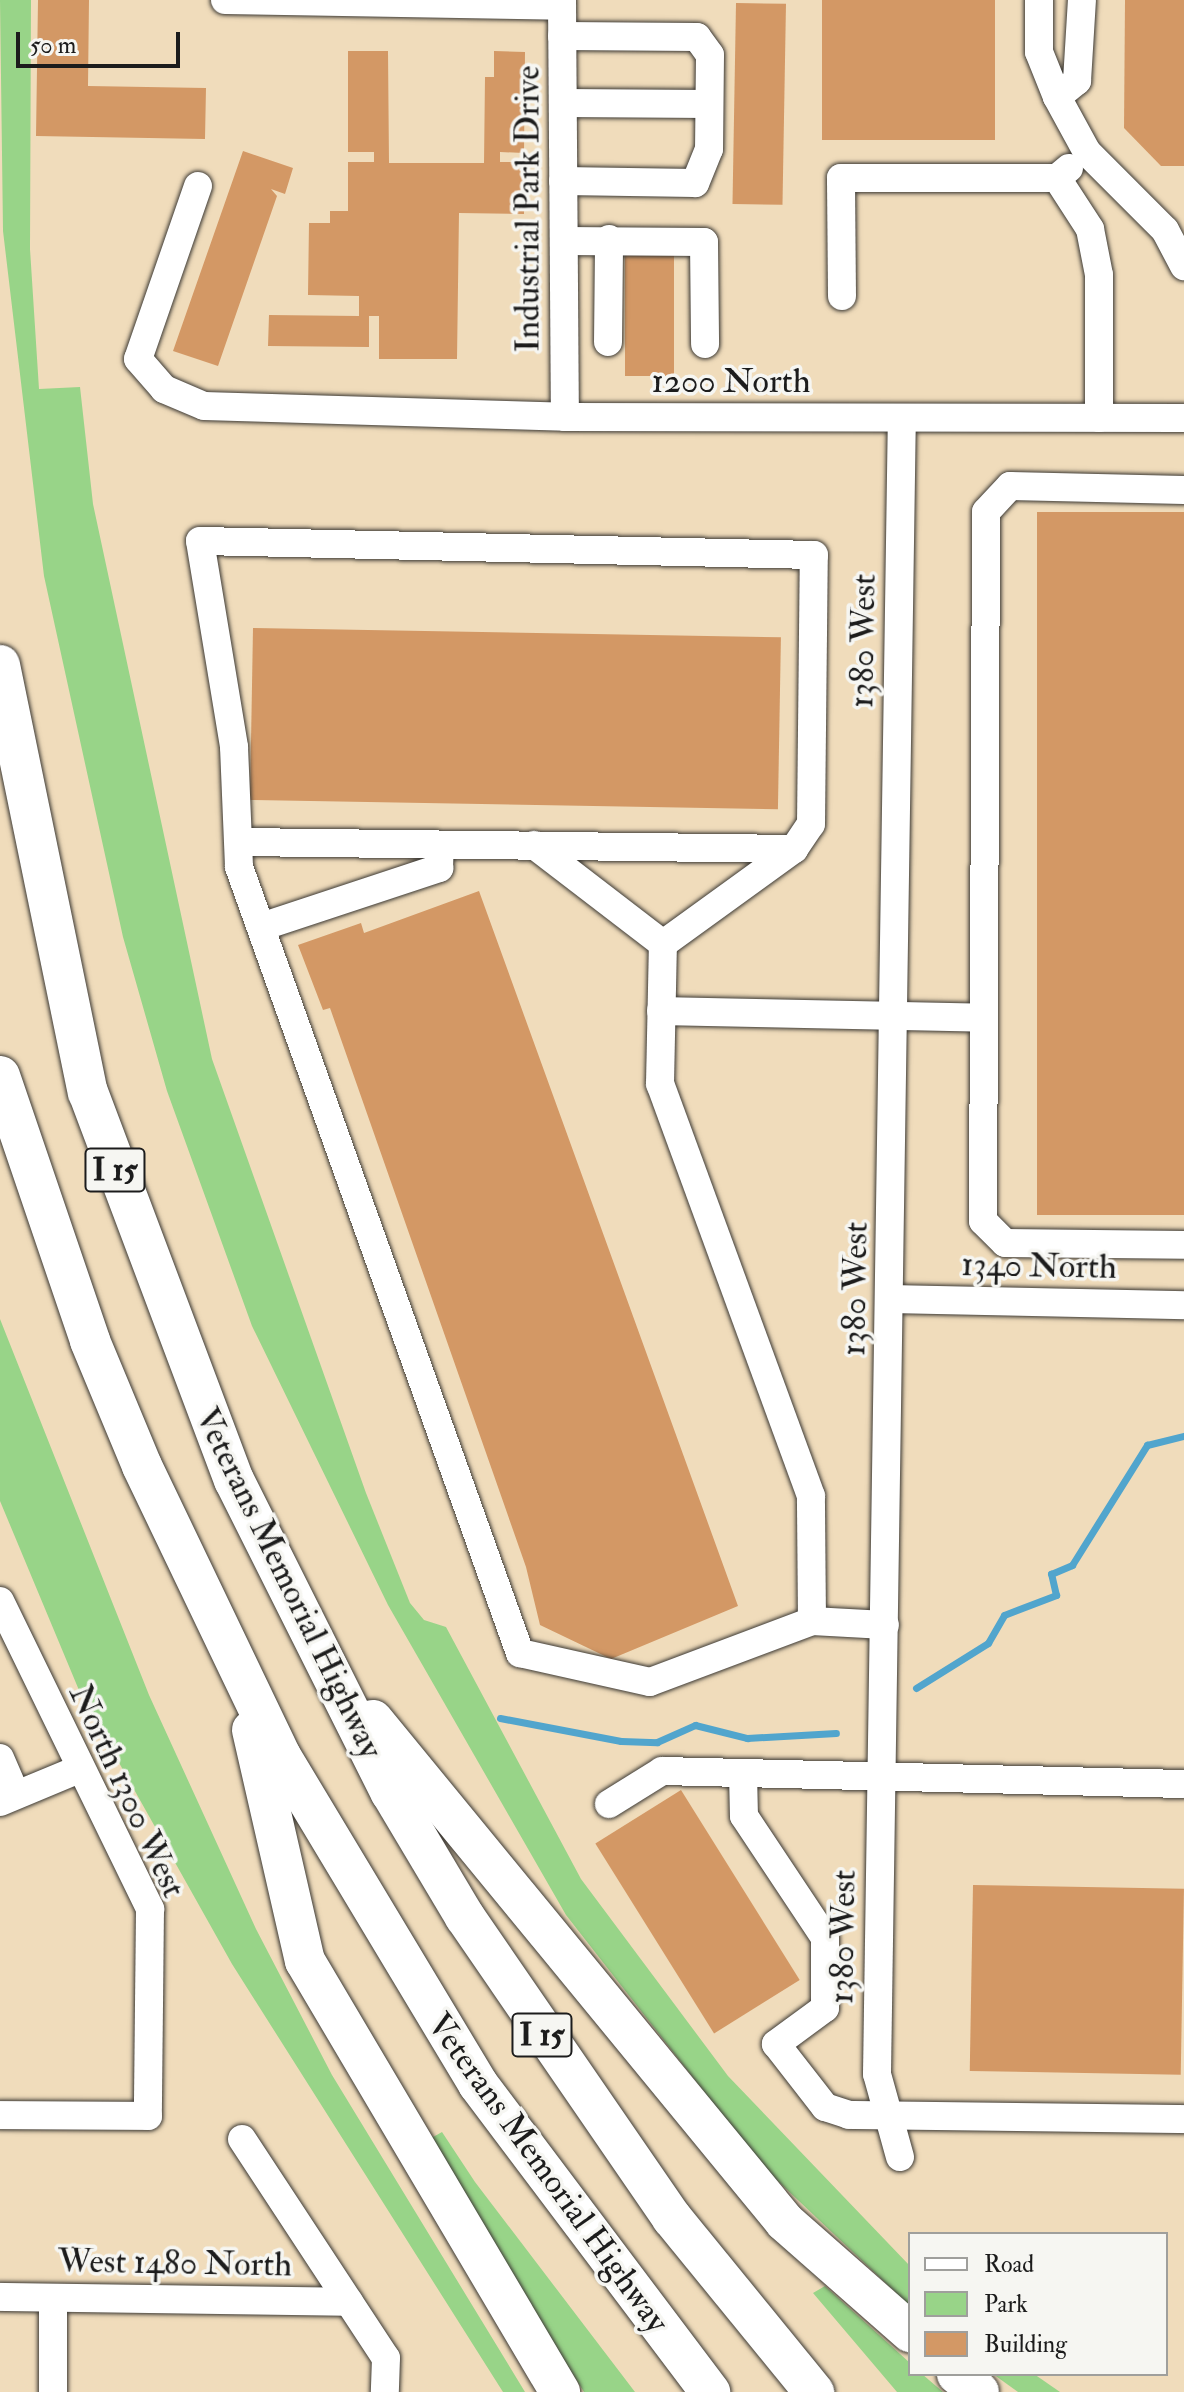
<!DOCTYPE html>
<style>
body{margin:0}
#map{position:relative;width:1184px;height:2392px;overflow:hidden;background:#f0dcbb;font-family:"IM FELL Double Pica",serif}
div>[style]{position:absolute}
.green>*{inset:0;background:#98d488}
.stream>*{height:7px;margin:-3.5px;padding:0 3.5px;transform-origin:3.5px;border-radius:3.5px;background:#51a5cd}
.building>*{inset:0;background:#d39865;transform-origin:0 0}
.roads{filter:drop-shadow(0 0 2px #3c3934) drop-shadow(0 0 2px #3c3934)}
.minor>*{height:28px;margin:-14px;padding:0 14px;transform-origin:14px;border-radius:14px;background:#fff}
.highway>*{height:40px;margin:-20px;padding:0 20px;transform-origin:20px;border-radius:20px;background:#fff}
span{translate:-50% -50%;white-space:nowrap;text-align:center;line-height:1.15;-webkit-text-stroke:7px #f6f6f2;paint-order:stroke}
.shield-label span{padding:2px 6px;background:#f6f6f2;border:2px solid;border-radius:6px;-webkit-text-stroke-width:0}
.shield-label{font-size:32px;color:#1c1c1c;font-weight:700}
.street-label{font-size:34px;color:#1c1c1c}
.legend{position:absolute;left:908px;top:2232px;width:260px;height:144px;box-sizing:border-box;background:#f6f6f2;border:2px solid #9f9f9c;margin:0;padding:10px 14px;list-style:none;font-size:24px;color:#1c1c1c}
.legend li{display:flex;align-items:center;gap:16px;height:40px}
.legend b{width:40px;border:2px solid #9f9f9c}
.scale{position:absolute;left:16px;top:32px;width:164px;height:36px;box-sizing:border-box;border:4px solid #1c1c1c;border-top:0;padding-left:10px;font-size:24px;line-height:28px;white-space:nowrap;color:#1c1c1c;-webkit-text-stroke:6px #f6f6f2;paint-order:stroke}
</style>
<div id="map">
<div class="green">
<div style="clip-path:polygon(0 0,31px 0,30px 249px,39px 389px,80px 387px,93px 504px,212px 1059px,366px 1493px,410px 1603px,424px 1620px,446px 1627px,581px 1879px,728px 2076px,910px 2266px,910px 2306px,763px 2167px,566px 1915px,388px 1605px,252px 1326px,167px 1091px,123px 937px,44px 576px,3px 231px)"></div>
<div style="clip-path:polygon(0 1319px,149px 1695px,256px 1929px,332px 2075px,525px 2392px,503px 2392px,232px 1964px,81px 1695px,0 1501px)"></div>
<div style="clip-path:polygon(442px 2132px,475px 2182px,635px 2392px,584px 2392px,426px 2141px)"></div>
<div style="clip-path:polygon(825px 2286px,910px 2363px,910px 2374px,922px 2374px,943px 2392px,897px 2392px,813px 2293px)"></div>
<div style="clip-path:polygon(993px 2374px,1034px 2374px,1060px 2392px,1018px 2392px)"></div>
</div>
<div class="stream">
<div style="left:916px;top:1688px;width:85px;rotate:-32deg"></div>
<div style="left:988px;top:1643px;width:32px;rotate:-60deg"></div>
<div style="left:1004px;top:1615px;width:56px;rotate:-21deg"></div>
<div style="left:1056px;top:1595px;width:22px;rotate:-103deg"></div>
<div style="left:1051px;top:1574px;width:23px;rotate:-23deg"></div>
<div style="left:1072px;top:1565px;width:142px;rotate:-58deg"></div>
<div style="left:1147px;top:1445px;width:38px;rotate:-14deg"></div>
<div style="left:500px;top:1718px;width:123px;rotate:10.8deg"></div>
<div style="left:621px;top:1741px;width:36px;rotate:2deg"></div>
<div style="left:657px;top:1742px;width:42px;rotate:-24.1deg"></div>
<div style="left:695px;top:1725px;width:54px;rotate:14deg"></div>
<div style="left:747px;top:1738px;width:89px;rotate:-3.2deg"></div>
</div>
<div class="building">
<div style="clip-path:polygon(38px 0,89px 0,88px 86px,206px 88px,205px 139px,36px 136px)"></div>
<div style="left:822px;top:0;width:173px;height:140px"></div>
<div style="clip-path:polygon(1125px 0,1184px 0,1184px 166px,1161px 166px,1124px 128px)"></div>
<div style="left:736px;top:3px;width:50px;height:201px;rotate:1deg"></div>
<div style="clip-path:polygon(348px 51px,388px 51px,389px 163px,484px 163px,485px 77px,494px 77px,494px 51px,525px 52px,524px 153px,500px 152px,500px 162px,525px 162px,524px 214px,459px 213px,457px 359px,379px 359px,379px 316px,369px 316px,369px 347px,268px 346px,269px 315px,359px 316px,359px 296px,308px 295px,309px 223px,330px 223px,330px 211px,348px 211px,348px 162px,374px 162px,374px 152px,348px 152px)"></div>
<div style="clip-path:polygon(243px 151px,293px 168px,285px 194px,271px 189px,277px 196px,218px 366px,173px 351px)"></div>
<div style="left:625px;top:250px;width:49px;height:126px"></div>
<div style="left:1037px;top:512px;width:147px;height:703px"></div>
<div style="left:253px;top:628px;width:528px;height:172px;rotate:1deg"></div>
<div style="clip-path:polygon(479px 891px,738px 1606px,611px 1659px,540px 1625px,526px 1567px,330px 1008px,323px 1010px,298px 945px,361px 923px,364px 933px)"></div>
<div style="left:681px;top:1790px;width:224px;height:101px;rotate:58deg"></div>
<div style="left:973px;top:1885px;width:211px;height:186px;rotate:1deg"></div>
</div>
<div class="roads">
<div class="minor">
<div style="left:225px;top:0;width:337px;rotate:1deg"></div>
<div style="left:562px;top:0;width:417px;rotate:89.6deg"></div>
<div style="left:1039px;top:0;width:52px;rotate:90deg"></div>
<div style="left:1039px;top:52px;width:48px;rotate:68.2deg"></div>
<div style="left:1057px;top:97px;width:63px;rotate:61.4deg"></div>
<div style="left:1087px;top:152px;width:110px;rotate:45deg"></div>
<div style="left:1165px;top:230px;width:41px;rotate:62.2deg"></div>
<div style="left:562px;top:36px;width:135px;rotate:0.4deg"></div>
<div style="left:697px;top:37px;width:22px;rotate:54deg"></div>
<div style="left:710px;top:55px;width:94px;rotate:90.6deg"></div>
<div style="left:709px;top:149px;width:37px;rotate:112deg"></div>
<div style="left:695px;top:183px;width:132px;rotate:-179.1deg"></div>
<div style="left:1057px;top:97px;width:26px;rotate:-39deg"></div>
<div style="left:1077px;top:81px;width:81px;rotate:-86.5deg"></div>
<div style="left:563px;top:103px;width:146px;rotate:0.4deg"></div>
<div style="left:1069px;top:168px;width:16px;rotate:140deg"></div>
<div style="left:1057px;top:178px;width:61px;rotate:57.1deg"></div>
<div style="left:1090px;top:229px;width:47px;rotate:78.9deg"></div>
<div style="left:1099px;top:275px;width:143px;rotate:90deg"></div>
<div style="left:198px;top:186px;width:183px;rotate:109.1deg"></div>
<div style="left:138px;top:359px;width:40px;rotate:49deg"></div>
<div style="left:164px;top:389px;width:43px;rotate:23deg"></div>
<div style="left:204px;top:406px;width:361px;rotate:1.7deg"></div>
<div style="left:565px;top:417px;width:619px;rotate:0.09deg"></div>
<div style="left:564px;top:241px;width:140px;rotate:0.4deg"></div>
<div style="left:704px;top:242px;width:102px;rotate:89.4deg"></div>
<div style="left:842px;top:296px;width:118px;rotate:-90.5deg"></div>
<div style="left:841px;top:178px;width:216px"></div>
<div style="left:608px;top:342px;width:103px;rotate:-89.4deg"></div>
<div style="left:1184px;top:490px;width:174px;rotate:-178.7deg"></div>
<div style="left:1010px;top:486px;width:35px;rotate:133deg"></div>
<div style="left:986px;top:512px;width:709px;rotate:90.24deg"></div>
<div style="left:983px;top:1221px;width:31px;rotate:45deg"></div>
<div style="left:1005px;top:1243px;width:179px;rotate:0.6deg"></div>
<div style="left:239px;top:842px;width:555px;rotate:0.72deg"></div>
<div style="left:534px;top:845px;width:163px;rotate:37.5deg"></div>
<div style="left:261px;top:927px;width:188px;rotate:-18.3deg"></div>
<div style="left:439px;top:868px;width:23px;rotate:-88deg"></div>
<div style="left:661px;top:1011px;width:323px;rotate:1.2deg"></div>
<div style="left:892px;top:1299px;width:292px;rotate:1.2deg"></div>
<div style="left:0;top:1601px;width:343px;rotate:64deg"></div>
<div style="left:150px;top:1909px;width:207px;rotate:90.6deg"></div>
<div style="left:148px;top:2116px;width:148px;rotate:-179.6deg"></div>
<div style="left:812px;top:1621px;width:125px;rotate:-90.5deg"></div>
<div style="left:811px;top:1496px;width:439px;rotate:-110.1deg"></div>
<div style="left:660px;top:1084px;width:140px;rotate:-88.8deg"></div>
<div style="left:663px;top:944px;width:162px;rotate:-35.9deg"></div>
<div style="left:794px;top:849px;width:30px;rotate:-56deg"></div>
<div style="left:811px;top:824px;width:269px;rotate:-89.4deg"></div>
<div style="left:814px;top:555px;width:614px;rotate:-178.69deg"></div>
<div style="left:200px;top:541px;width:209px;rotate:80.6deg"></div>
<div style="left:234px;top:747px;width:120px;rotate:87.6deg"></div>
<div style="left:239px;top:867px;width:835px;rotate:70.33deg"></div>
<div style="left:520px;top:1653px;width:133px;rotate:12.6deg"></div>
<div style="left:650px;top:1682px;width:173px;rotate:-20.6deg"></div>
<div style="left:812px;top:1621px;width:73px;rotate:3.1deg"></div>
<div style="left:0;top:1758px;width:40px;rotate:66.6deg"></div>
<div style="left:743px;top:1773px;width:43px;rotate:88.7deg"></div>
<div style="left:744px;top:1816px;width:146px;rotate:56.4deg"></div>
<div style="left:825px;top:1938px;width:70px;rotate:90deg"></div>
<div style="left:825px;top:2008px;width:61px;rotate:143.7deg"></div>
<div style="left:776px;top:2044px;width:80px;rotate:52.1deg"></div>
<div style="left:825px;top:2107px;width:25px;rotate:18deg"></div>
<div style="left:849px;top:2115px;width:335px;rotate:0.7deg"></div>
<div style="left:0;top:1802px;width:83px;rotate:-22.6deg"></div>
<div style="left:609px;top:1804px;width:62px;rotate:-31.9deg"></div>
<div style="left:662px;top:1771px;width:522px;rotate:1.43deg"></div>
<div style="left:242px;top:2139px;width:262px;rotate:56.7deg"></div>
<div style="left:386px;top:2358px;width:34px;rotate:92deg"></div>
<div style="left:900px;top:2157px;width:86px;rotate:-105.5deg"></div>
<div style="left:877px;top:2074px;width:1656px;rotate:-89.14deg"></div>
<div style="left:0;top:2297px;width:349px;rotate:0.8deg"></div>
<div style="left:53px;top:2392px;width:94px;rotate:-90deg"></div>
</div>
<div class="highway">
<div style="left:0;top:665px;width:436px;rotate:78.4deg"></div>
<div style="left:88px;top:1092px;width:415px;rotate:69.4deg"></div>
<div style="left:234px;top:1480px;width:350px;rotate:63.4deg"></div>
<div style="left:391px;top:1793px;width:144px;rotate:59.2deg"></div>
<div style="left:465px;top:1917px;width:365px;rotate:55.5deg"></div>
<div style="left:672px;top:2218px;width:225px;rotate:50.8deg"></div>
<div style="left:0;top:1076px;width:280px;rotate:71.2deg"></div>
<div style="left:90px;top:1341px;width:135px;rotate:67.4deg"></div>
<div style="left:142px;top:1466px;width:322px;rotate:64.4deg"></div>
<div style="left:281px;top:1756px;width:383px;rotate:59deg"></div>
<div style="left:478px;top:2084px;width:386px;rotate:53deg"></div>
<div style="left:373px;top:1720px;width:649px;rotate:50.62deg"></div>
<div style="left:785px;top:2222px;width:167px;rotate:41.3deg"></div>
<div style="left:252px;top:1730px;width:237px;rotate:77.1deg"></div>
<div style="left:305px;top:1961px;width:501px;rotate:59.39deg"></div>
<div style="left:957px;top:2374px;width:28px;rotate:39deg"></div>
</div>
</div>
<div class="shield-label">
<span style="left:115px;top:1170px">I 15</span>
<span style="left:542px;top:2035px">I 15</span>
</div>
<div class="street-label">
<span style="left:528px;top:209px;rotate:-90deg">Industrial Park Drive</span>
<span style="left:731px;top:382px">1200 North</span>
<span style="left:863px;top:641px;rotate:-89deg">1380 West</span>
<span style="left:1039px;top:1266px;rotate:1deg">1340 North</span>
<span style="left:855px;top:1289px;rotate:-89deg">1380 West</span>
<span style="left:289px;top:1583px;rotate:64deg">Veterans Memorial Highway</span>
<span style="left:127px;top:1791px;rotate:65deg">North 1300 West</span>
<span style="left:843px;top:1937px;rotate:-89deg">1380 West</span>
<span style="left:548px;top:2173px;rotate:54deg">Veterans Memorial Highway</span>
<span style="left:175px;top:2263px;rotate:1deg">West 1480 North</span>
</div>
<ul class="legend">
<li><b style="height:10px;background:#fff"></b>Road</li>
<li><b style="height:22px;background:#98d488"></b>Park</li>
<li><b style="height:22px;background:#d39865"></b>Building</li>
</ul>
<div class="scale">50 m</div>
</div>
